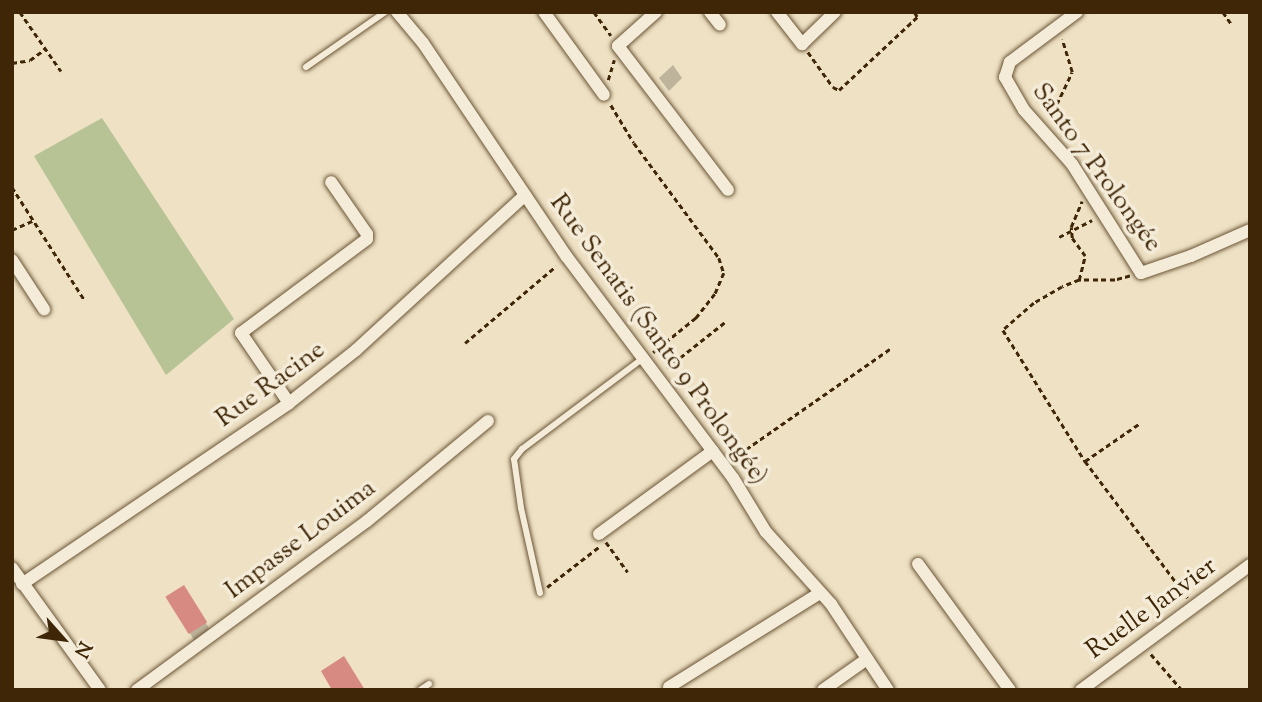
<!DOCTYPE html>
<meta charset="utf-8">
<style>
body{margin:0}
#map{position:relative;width:1262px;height:702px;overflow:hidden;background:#eee1c4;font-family:"Sorts Mill Goudy",serif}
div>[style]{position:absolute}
.green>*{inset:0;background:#b7c395}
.shadow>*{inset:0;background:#0003}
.building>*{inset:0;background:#d78a81;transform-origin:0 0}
.path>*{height:2.5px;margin-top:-1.25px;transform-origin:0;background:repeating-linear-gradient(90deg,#3f2607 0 5px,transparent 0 8.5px)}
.roads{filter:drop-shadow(0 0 2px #6b5536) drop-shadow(0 0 2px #6b5536)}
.lane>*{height:6px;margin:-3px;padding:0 3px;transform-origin:3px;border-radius:3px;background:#f4ecd9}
.street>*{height:12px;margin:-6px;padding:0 6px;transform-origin:6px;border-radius:6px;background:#f4ecd9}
span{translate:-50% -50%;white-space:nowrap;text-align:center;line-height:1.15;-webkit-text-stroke:7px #f4ecd9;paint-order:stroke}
.street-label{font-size:26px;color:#3f2607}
.frame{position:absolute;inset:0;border:14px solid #3f2607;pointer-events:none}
.north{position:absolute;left:28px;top:604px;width:70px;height:70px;-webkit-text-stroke:5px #f4ecd9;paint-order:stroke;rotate:118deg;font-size:19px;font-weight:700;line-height:28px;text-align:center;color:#3f2607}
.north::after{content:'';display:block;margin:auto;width:24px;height:32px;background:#3f2607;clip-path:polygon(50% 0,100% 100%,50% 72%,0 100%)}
</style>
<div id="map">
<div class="green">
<div style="clip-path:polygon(102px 118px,234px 319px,166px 375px,34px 156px)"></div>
</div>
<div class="shadow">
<div style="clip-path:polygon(673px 65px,682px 78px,669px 91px,659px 78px)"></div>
<div style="clip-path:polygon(184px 588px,212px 633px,196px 643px,174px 608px)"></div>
</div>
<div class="building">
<div style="left:184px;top:585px;width:44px;height:22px;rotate:58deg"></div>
<div style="clip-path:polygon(344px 656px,365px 690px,332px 690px,321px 671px)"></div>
</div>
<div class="path">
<div style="left:20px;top:12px;width:72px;rotate:55.2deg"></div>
<div style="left:594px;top:12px;width:29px;rotate:54deg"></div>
<div style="left:1223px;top:12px;width:16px;rotate:55deg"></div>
<div style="left:808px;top:52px;width:43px;rotate:54.5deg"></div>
<div style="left:833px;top:87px;width:7px;rotate:27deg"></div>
<div style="left:839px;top:90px;width:107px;rotate:-43.1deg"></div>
<div style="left:917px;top:17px;width:6px;rotate:-121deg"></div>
<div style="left:12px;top:63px;width:18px;rotate:-9deg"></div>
<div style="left:30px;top:60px;width:19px;rotate:-36deg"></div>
<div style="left:608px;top:80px;width:21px;rotate:-73deg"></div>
<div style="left:611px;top:105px;width:44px;rotate:58.8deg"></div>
<div style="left:634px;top:143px;width:143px;rotate:53.5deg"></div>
<div style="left:719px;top:258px;width:16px;rotate:72deg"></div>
<div style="left:724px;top:273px;width:23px;rotate:113deg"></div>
<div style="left:715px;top:294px;width:31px;rotate:128deg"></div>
<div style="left:696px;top:318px;width:55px;rotate:140.9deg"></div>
<div style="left:1059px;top:129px;width:18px;rotate:-109deg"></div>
<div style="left:1053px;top:112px;width:44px;rotate:-64.6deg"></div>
<div style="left:1072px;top:72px;width:34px;rotate:-107deg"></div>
<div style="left:12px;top:187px;width:133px;rotate:57.3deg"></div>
<div style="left:12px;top:230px;width:24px;rotate:-24deg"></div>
<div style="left:1059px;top:237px;width:37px;rotate:-27deg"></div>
<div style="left:1130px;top:276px;width:16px;rotate:165deg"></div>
<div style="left:1115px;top:280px;width:36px;rotate:180deg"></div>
<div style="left:1079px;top:280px;width:18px;rotate:158deg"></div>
<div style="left:1062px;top:287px;width:32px;rotate:150deg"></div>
<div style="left:1034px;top:303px;width:41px;rotate:138.9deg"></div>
<div style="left:1003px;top:330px;width:155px;rotate:58deg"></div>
<div style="left:1085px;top:461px;width:171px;rotate:53.1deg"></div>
<div style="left:1079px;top:280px;width:25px;rotate:-76deg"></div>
<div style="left:1085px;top:256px;width:22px;rotate:-126deg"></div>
<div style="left:1072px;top:238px;width:11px;rotate:-95deg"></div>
<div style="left:1071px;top:227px;width:28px;rotate:-67deg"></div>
<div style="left:465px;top:343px;width:119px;rotate:-40.2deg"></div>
<div style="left:667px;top:368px;width:74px;rotate:-38.4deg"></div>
<div style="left:732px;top:459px;width:194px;rotate:-34.9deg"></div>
<div style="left:1085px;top:461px;width:67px;rotate:-34.6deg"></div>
<div style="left:606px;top:542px;width:37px;rotate:54deg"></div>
<div style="left:547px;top:587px;width:67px;rotate:-37.7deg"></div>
<div style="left:1151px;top:654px;width:48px;rotate:49.3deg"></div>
</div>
<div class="roads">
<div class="lane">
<div style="left:306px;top:67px;width:96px;rotate:-34.8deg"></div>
<div style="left:540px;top:593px;width:87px;rotate:-102.6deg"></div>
<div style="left:521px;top:508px;width:49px;rotate:-98.1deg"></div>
<div style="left:514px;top:459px;width:13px;rotate:-51deg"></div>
<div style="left:522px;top:449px;width:151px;rotate:-36.9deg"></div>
<div style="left:420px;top:690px;width:11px;rotate:-34deg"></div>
</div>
<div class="street">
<div style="left:397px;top:12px;width:40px;rotate:50deg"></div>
<div style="left:423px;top:43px;width:258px;rotate:56.1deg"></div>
<div style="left:567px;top:257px;width:276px;rotate:53.1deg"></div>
<div style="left:733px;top:478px;width:63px;rotate:58.6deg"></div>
<div style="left:766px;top:532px;width:97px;rotate:47.9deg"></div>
<div style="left:831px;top:604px;width:103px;rotate:56.5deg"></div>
<div style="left:544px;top:12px;width:102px;rotate:54.1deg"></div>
<div style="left:656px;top:12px;width:51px;rotate:138.2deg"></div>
<div style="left:618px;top:46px;width:181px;rotate:52.6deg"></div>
<div style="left:710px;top:12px;width:16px;rotate:52deg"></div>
<div style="left:777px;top:12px;width:41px;rotate:52deg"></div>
<div style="left:802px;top:44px;width:46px;rotate:-44.1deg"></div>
<div style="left:1077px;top:12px;width:84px;rotate:143.3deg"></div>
<div style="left:1010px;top:62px;width:16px;rotate:108deg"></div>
<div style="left:1005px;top:77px;width:38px;rotate:60deg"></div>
<div style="left:1024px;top:110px;width:72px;rotate:48.4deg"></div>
<div style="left:1072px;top:164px;width:129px;rotate:57.7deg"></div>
<div style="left:1141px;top:273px;width:53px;rotate:-18.8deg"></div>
<div style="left:1191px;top:256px;width:64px;rotate:-23.8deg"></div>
<div style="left:12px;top:260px;width:59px;rotate:56.9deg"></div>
<div style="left:289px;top:403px;width:85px;rotate:-124.4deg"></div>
<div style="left:241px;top:333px;width:157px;rotate:-36.7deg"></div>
<div style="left:367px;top:239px;width:5px;rotate:-90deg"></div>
<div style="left:367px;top:234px;width:63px;rotate:-124.7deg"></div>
<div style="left:599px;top:534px;width:141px;rotate:-36.1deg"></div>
<div style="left:918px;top:564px;width:156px;rotate:53.9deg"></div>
<div style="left:12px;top:568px;width:150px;rotate:54.2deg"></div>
<div style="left:22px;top:584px;width:323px;rotate:-34.1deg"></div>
<div style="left:289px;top:403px;width:85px;rotate:-38.3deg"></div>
<div style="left:356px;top:350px;width:229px;rotate:-42.5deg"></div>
<div style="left:669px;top:687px;width:178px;rotate:-31.9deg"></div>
<div style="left:137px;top:690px;width:285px;rotate:-36.3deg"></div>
<div style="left:367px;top:521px;width:157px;rotate:-39.6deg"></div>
<div style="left:823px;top:690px;width:54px;rotate:-35.2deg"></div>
<div style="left:1081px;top:690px;width:210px;rotate:-36.5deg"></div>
</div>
</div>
<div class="street-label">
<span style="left:1096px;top:168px;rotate:54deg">Santo 7 Prolongée</span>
<span style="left:658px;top:340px;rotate:54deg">Rue Senatis (Santo 9 Prolongée)</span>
<span style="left:271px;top:385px;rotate:-36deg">Rue Racine</span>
<span style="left:301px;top:540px;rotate:-37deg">Impasse Louima</span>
<span style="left:1152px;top:609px;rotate:-36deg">Ruelle Janvier</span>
</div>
<div class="frame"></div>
<div class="north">N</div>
</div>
